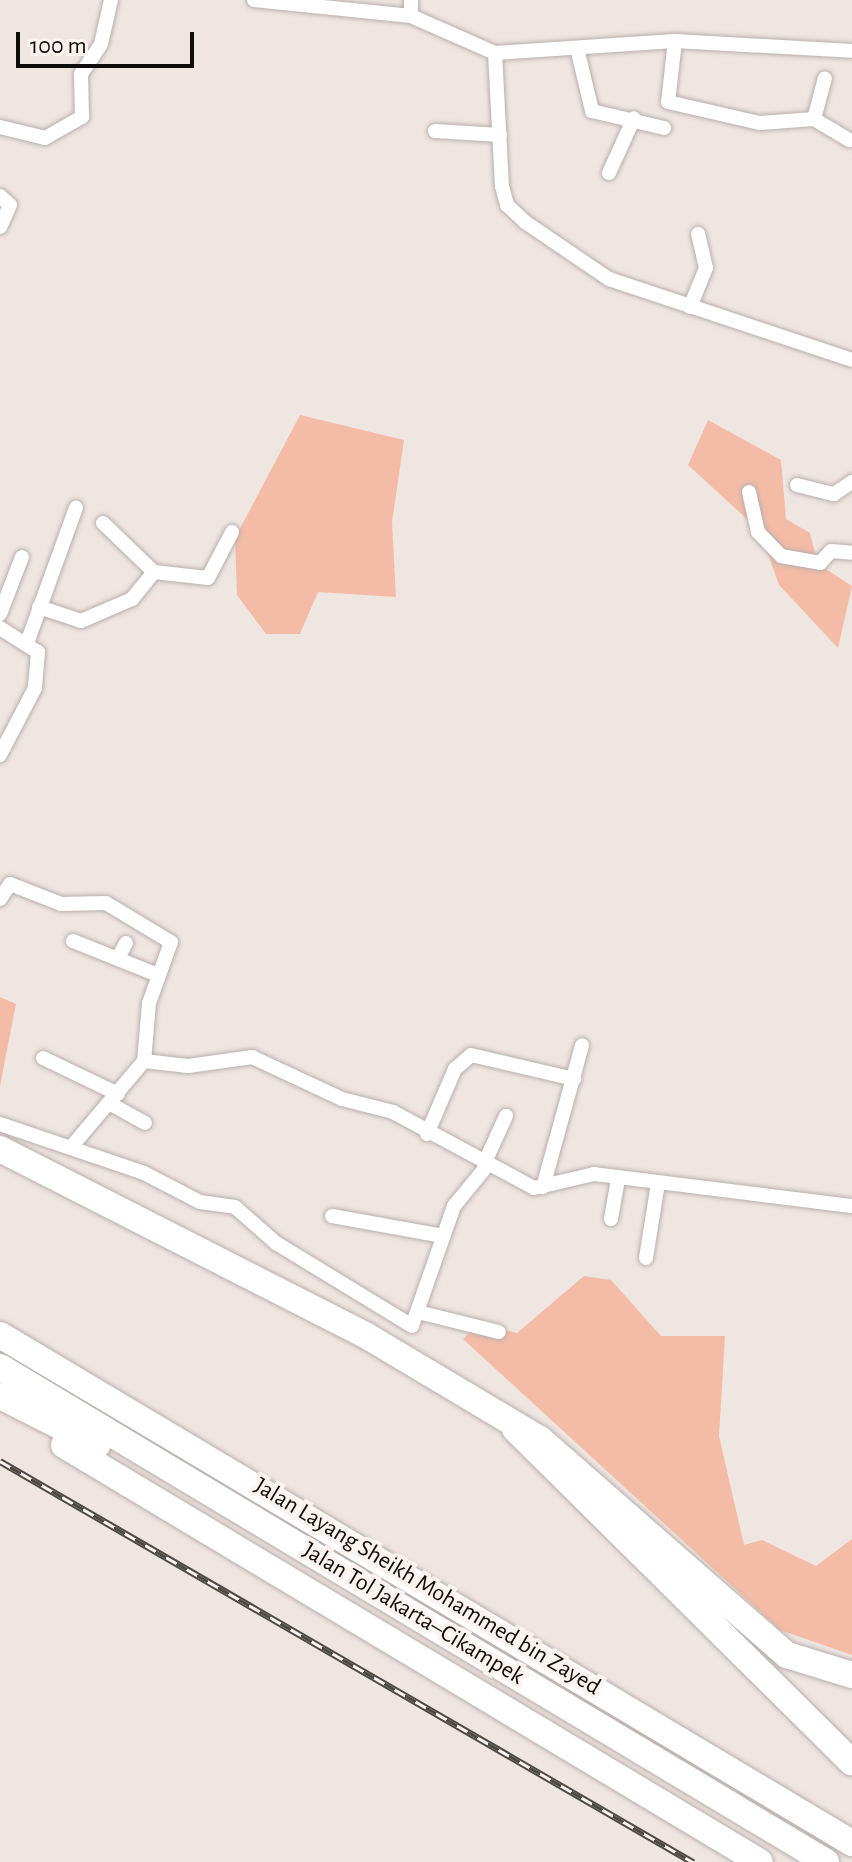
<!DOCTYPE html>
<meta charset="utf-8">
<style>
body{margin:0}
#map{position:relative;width:852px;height:1862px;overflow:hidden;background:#efe6e2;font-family:"Alegreya Sans",sans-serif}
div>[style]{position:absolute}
.green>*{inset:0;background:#f4bca6}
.roads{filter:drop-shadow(0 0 2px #b8afac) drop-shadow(0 0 2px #b8afac)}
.street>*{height:14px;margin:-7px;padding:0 7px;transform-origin:7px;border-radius:7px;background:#fff}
.highway>*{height:26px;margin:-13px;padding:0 13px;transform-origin:13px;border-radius:13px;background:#fff}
.rail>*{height:7px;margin-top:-3.5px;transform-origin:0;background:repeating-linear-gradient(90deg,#fcf3f0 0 12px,#4d4946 0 24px);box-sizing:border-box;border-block:2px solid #4d4946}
span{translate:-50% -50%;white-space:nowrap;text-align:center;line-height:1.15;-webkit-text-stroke:8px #fcf3f0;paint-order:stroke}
.street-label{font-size:24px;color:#0f0d0b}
.scale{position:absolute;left:16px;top:32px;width:178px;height:36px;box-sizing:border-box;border:4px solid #0f0d0b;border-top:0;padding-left:10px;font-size:24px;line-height:28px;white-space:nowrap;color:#0f0d0b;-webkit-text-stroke:6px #fcf3f0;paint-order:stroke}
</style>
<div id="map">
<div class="green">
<div style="clip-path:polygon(300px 415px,404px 440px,392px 522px,396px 597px,318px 592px,300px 634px,266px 634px,237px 595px,235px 538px)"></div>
<div style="clip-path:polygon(708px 420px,781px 460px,786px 519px,810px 533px,818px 564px,852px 586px,838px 648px,779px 585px,760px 531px,688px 465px)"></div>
<div style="clip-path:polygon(0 997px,16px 1004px,0 1086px)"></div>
<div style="clip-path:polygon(584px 1276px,611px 1280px,661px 1336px,725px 1336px,719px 1436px,744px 1545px,762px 1540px,816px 1566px,852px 1539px,852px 1655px,780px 1630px,463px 1339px,479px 1324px,517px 1333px)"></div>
</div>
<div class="roads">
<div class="street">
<div style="left:254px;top:0;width:158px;rotate:5.8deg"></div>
<div style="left:411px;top:0;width:16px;rotate:90deg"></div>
<div style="left:411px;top:16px;width:92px;rotate:23.8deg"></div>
<div style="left:495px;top:53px;width:180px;rotate:-3.8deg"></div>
<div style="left:675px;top:41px;width:177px;rotate:3.2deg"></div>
<div style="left:675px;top:41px;width:61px;rotate:96.5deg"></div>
<div style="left:668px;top:102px;width:94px;rotate:12.9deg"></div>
<div style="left:760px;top:123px;width:54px;rotate:-4.2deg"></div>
<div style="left:814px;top:119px;width:41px;rotate:31deg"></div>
<div style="left:577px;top:48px;width:65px;rotate:76.6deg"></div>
<div style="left:592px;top:111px;width:74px;rotate:13.3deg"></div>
<div style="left:495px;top:53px;width:133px;rotate:87deg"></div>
<div style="left:502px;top:186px;width:20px;rotate:75deg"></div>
<div style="left:507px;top:205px;width:25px;rotate:43deg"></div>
<div style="left:525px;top:222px;width:102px;rotate:34.2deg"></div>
<div style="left:609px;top:279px;width:256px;rotate:18.4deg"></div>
<div style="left:814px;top:119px;width:42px;rotate:-75deg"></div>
<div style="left:0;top:127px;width:46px;rotate:13.7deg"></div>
<div style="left:45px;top:138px;width:43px;rotate:-29.6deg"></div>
<div style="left:82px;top:117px;width:43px;rotate:-91.3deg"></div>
<div style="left:81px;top:74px;width:36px;rotate:-56deg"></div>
<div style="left:101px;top:44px;width:45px;rotate:-77.2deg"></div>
<div style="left:435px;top:131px;width:65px;rotate:3.5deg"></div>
<div style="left:609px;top:173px;width:60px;rotate:-65.6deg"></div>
<div style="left:0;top:196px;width:13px;rotate:42deg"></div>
<div style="left:10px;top:205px;width:24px;rotate:114deg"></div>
<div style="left:690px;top:307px;width:42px;rotate:-67.7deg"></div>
<div style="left:706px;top:268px;width:35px;rotate:-103deg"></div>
<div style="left:797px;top:485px;width:38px;rotate:14deg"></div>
<div style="left:834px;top:494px;width:22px;rotate:-34deg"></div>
<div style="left:749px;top:492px;width:41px;rotate:77.3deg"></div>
<div style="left:758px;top:532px;width:33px;rotate:46deg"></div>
<div style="left:781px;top:556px;width:40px;rotate:10deg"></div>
<div style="left:820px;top:563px;width:16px;rotate:-47deg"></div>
<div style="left:831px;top:551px;width:21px;rotate:5deg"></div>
<div style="left:103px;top:523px;width:71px;rotate:43.9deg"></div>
<div style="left:39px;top:607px;width:44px;rotate:18.4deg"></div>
<div style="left:81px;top:621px;width:56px;rotate:-23.3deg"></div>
<div style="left:132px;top:599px;width:35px;rotate:-51deg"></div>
<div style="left:154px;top:572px;width:54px;rotate:6.3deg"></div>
<div style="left:208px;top:578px;width:52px;rotate:-62.4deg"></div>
<div style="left:0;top:614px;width:61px;rotate:-68.9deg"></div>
<div style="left:0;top:628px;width:45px;rotate:32.3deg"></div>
<div style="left:38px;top:652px;width:36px;rotate:95deg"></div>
<div style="left:35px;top:688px;width:76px;rotate:117.6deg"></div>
<div style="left:27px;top:643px;width:144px;rotate:-70.1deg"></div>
<div style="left:0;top:899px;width:18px;rotate:-56deg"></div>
<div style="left:10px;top:884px;width:55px;rotate:21.4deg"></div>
<div style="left:61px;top:904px;width:45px;rotate:-1.3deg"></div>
<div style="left:106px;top:903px;width:76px;rotate:31deg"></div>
<div style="left:171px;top:942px;width:65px;rotate:109.8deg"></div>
<div style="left:149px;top:1003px;width:58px;rotate:94.9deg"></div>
<div style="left:144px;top:1061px;width:113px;rotate:130.3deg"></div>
<div style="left:73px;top:941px;width:92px;rotate:21.8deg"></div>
<div style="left:118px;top:958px;width:17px;rotate:-62deg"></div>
<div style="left:43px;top:1058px;width:83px;rotate:25.6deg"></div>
<div style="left:144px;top:1061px;width:44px;rotate:6.5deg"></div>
<div style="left:188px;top:1066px;width:65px;rotate:-8deg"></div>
<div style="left:252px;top:1057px;width:99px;rotate:25deg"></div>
<div style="left:342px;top:1099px;width:53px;rotate:14.3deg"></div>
<div style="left:393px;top:1112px;width:160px;rotate:28.3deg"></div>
<div style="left:534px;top:1188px;width:62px;rotate:-13.1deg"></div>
<div style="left:594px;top:1174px;width:260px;rotate:7.1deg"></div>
<div style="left:109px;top:1103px;width:41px;rotate:29.1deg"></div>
<div style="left:0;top:1124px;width:152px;rotate:18.8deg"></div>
<div style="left:144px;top:1173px;width:63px;rotate:27.4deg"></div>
<div style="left:200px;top:1202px;width:35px;rotate:8deg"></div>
<div style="left:235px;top:1207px;width:55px;rotate:41.3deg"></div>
<div style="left:276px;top:1243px;width:159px;rotate:31.4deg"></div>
<div style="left:412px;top:1326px;width:127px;rotate:-70.7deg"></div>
<div style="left:454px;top:1206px;width:50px;rotate:-50.6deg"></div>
<div style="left:427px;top:1134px;width:71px;rotate:-66.7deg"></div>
<div style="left:455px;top:1069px;width:21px;rotate:-41deg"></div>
<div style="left:471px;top:1055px;width:106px;rotate:13.1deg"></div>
<div style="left:484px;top:1164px;width:53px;rotate:-65.4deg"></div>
<div style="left:543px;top:1187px;width:147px;rotate:-74.6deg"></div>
<div style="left:332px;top:1216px;width:113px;rotate:10.2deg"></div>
<div style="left:611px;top:1219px;width:41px;rotate:-80.1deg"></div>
<div style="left:646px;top:1258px;width:76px;rotate:-80.9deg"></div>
<div style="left:422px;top:1313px;width:79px;rotate:13.9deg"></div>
</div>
<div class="highway">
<div style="left:0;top:1149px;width:412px;rotate:27deg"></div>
<div style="left:367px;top:1336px;width:201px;rotate:30.8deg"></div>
<div style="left:540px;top:1439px;width:328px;rotate:41.2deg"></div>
<div style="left:787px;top:1655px;width:68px;rotate:17.1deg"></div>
<div style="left:0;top:1335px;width:992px;rotate:30.81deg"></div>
<div style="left:0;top:1367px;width:963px;rotate:30.93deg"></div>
<div style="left:0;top:1396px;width:109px;rotate:26.8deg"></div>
<div style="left:515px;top:1429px;width:474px;rotate:44.7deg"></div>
<div style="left:64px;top:1445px;width:811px;rotate:30.93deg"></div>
</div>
</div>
<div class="rail">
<div style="left:0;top:1461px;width:801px;rotate:30.06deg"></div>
</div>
<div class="street-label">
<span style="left:427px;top:1587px;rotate:31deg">Jalan Layang Sheikh Mohammed bin Zayed</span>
<span style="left:413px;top:1614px;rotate:31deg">Jalan Tol Jakarta–Cikampek</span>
</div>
<div class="scale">100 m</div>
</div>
